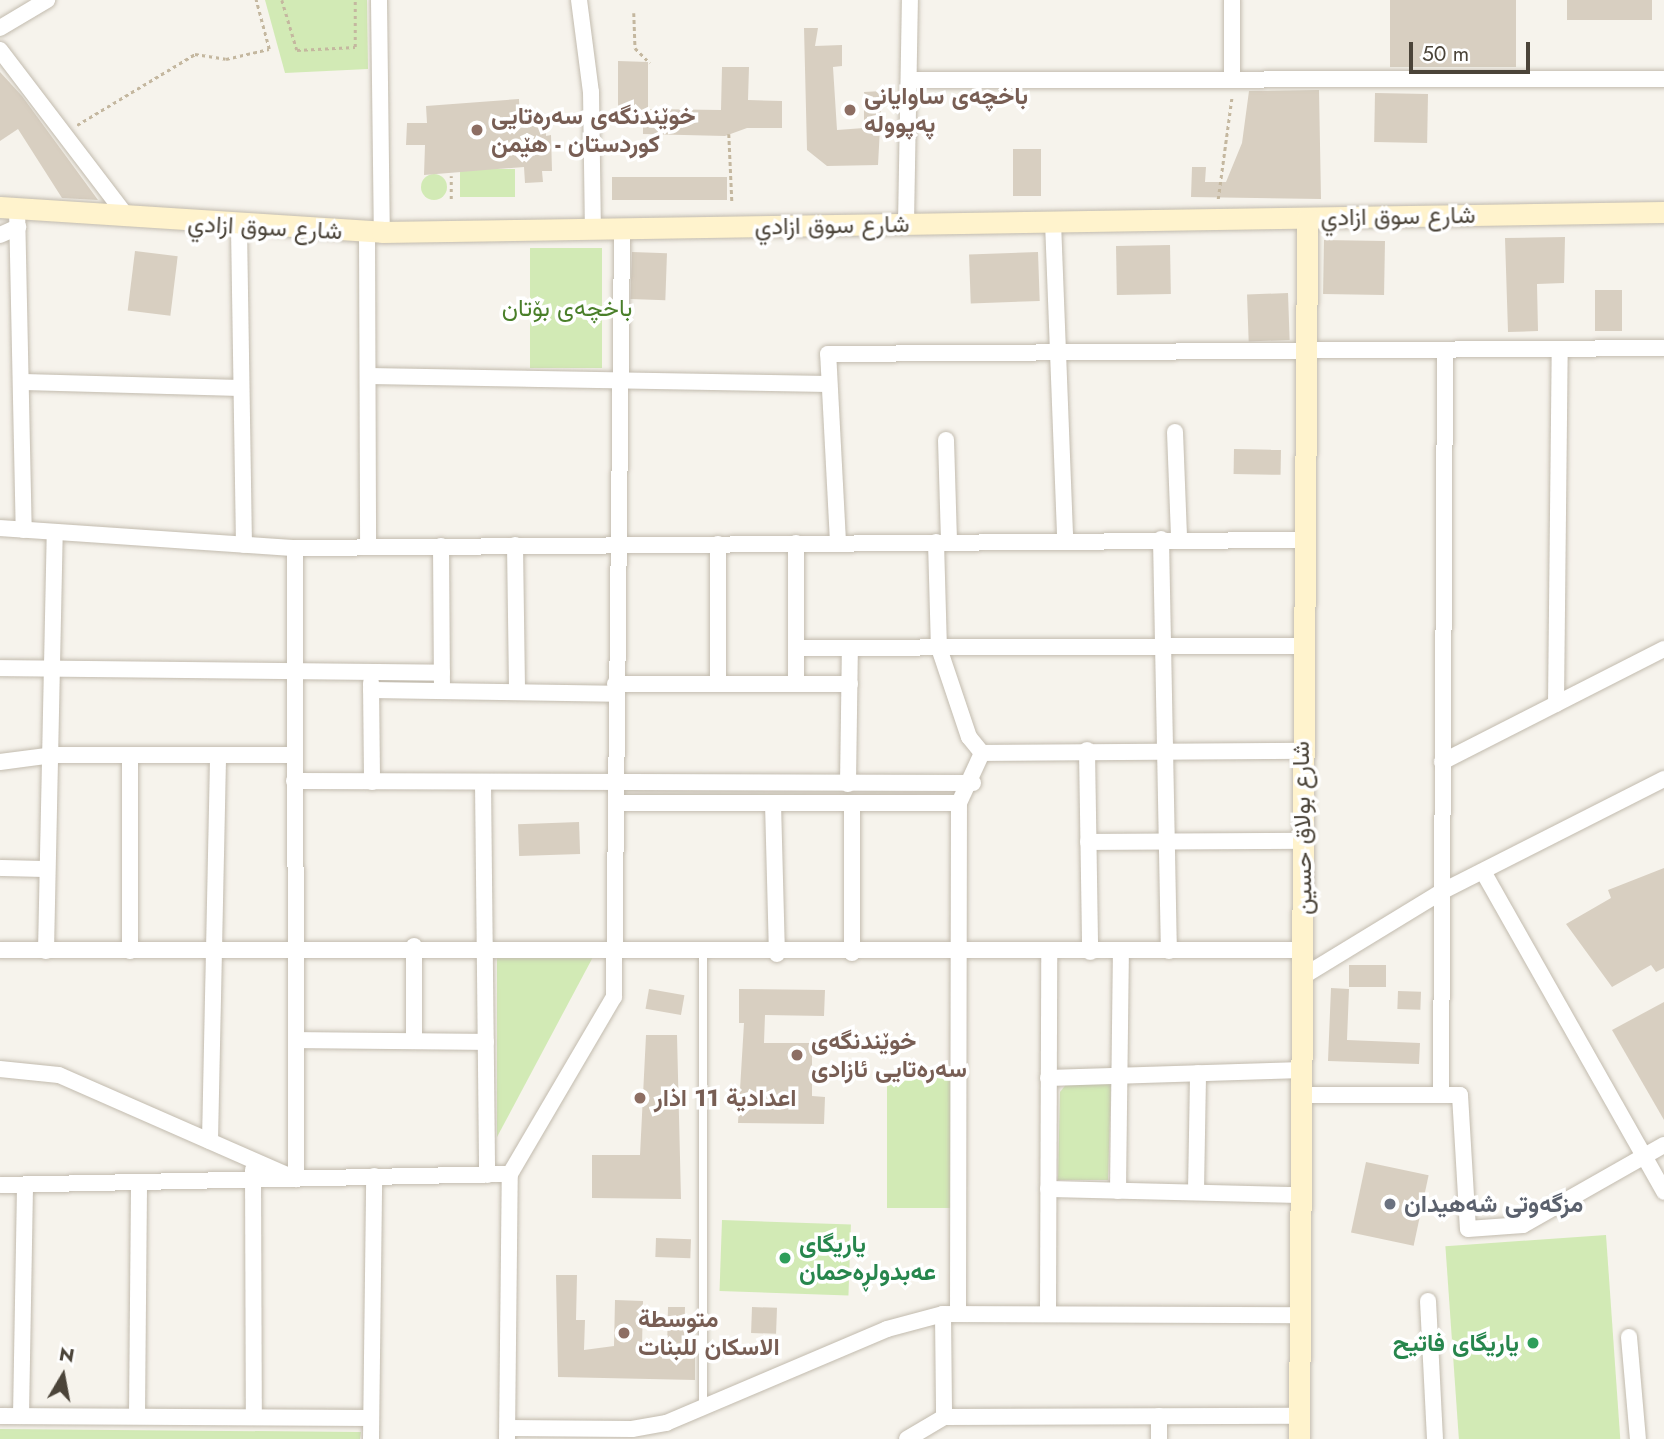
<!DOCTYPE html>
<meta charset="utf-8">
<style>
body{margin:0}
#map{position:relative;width:1664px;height:1439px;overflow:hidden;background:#f6f3ec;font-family:Jost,Vazirmatn,sans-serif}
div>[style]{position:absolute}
.green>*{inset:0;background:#d2eab5;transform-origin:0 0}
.round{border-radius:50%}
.building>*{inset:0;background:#d8cfc1;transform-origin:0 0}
.path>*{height:2.5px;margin-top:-1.25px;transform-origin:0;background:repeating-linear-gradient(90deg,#c4b79f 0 3.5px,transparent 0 7px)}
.roads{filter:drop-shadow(0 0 2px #c2bbae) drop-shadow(0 0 2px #c2bbae)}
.lane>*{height:8px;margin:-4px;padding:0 4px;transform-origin:4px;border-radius:4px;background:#fff}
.street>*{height:16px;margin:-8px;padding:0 8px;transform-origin:8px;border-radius:8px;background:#fff}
.secondary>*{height:21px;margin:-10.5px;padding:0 10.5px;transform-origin:10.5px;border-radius:10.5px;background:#fff3cd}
.dots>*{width:19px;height:19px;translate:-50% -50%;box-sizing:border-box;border:4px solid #fff;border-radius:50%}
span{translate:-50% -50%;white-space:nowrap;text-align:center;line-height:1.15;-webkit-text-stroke:7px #fff;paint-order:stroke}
.education-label{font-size:24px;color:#785e54;font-weight:700}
.left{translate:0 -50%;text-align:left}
.street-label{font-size:24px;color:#4b4439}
.park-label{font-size:24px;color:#4a7f2a}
.worship-label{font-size:24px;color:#5b616d;font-weight:700}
.leisure-label{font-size:24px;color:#27864d;font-weight:700}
.right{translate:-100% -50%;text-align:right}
.north{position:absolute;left:28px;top:1341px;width:70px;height:70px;-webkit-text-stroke:5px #fff;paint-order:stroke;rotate:10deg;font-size:19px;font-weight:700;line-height:28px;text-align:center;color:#4b4439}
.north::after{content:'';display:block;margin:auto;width:24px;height:32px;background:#4b4439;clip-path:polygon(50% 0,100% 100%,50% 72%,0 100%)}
.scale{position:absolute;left:1409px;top:42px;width:121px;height:32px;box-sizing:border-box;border:4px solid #4b4439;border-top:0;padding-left:9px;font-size:21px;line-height:24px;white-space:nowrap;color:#4b4439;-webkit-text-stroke:5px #fff;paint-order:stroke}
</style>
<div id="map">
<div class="green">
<div style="clip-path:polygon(265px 0,367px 0,368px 69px,285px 73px)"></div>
<div style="left:515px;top:169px;width:28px;height:55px;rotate:90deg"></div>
<div class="round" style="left:421px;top:174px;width:26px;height:26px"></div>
<div style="left:530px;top:248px;width:72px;height:120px"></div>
<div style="clip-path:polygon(497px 957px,593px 957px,497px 1137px)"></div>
<div style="left:887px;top:1075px;width:66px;height:133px"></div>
<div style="clip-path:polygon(1068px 1082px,1111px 1082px,1108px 1180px,1058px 1180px,1060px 1092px)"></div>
<div style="left:722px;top:1220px;width:129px;height:71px;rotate:2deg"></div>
<div style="left:1606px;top:1235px;width:205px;height:161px;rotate:86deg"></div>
<div style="clip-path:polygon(0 1429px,361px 1432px,360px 1439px,0 1439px)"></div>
</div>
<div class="building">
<div style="left:1390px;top:0;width:126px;height:67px"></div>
<div style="left:1567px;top:0;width:85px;height:20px"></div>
<div style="clip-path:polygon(804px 28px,818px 28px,815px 46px,842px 45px,842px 66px,833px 67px,837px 130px,864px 128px,864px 92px,882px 91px,878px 165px,827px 166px,807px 150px)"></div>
<div style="clip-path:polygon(618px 61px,648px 62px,648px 109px,721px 110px,722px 67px,749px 67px,748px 100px,782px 101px,782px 128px,747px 128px,725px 136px,643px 134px,643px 123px,618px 123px)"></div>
<div style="clip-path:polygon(0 72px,22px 96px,98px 200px,62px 198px,18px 129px,0 141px)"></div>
<div style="clip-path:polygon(1319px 90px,1321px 199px,1191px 197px,1192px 167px,1206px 167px,1205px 182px,1226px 182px,1242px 143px,1249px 91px)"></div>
<div style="left:1375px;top:93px;width:53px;height:49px;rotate:1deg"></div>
<div style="clip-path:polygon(519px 99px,520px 123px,546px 123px,546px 136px,551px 135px,552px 171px,542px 171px,543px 182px,525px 183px,524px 167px,424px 175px,425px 145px,406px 145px,407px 123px,427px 123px,426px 106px)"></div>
<div style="left:1013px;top:149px;width:28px;height:47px"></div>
<div style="left:612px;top:177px;width:115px;height:23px"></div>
<div style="clip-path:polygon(1565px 237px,1564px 283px,1537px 284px,1538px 331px,1508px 332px,1505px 238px)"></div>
<div style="left:1324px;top:240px;width:61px;height:54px;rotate:1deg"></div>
<div style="left:1170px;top:245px;width:49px;height:54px;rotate:89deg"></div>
<div style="left:135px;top:251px;width:43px;height:60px;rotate:7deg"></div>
<div style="left:632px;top:252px;width:35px;height:47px;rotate:2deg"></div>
<div style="left:1038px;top:252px;width:49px;height:69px;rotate:88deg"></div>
<div style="left:1595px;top:290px;width:27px;height:41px"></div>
<div style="left:1288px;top:293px;width:47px;height:41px;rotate:88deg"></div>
<div style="left:1234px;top:449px;width:47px;height:25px;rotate:1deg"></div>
<div style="left:579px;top:822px;width:32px;height:61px;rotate:88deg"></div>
<div style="clip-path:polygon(1664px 868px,1664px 968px,1656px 972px,1651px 965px,1612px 987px,1566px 924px,1611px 898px,1608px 890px)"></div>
<div style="left:1349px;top:965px;width:37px;height:22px"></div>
<div style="clip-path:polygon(1331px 988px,1349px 989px,1347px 1040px,1420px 1043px,1419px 1064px,1328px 1061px)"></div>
<div style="left:649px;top:989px;width:36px;height:20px;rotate:10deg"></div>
<div style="clip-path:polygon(739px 989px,825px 990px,824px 1016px,765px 1015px,764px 1043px,812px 1043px,812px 1096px,825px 1097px,824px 1124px,738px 1123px,744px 1023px,739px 1023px)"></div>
<div style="left:1398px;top:991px;width:23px;height:18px;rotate:2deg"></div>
<div style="clip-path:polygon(1664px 1002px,1664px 1120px,1612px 1030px)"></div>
<div style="clip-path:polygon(646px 1035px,677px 1035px,681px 1199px,592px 1198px,592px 1155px,640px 1155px)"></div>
<div style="left:1366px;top:1162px;width:64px;height:72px;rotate:12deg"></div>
<div style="left:656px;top:1238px;width:35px;height:19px;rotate:2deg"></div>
<div style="clip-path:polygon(556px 1275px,577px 1275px,576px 1320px,585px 1320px,584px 1350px,614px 1346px,615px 1300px,643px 1301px,642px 1347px,667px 1348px,668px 1307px,685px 1307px,684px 1339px,695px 1339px,695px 1380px,558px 1377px)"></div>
<div style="left:752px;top:1307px;width:25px;height:26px;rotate:2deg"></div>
</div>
<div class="path">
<div style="left:282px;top:0;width:52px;rotate:73.3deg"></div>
<div style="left:297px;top:50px;width:58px;rotate:-3deg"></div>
<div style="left:355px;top:47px;width:47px;rotate:-90deg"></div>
<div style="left:634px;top:13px;width:35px;rotate:88deg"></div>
<div style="left:635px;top:48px;width:21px;rotate:45deg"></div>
<div style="left:77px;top:125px;width:138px;rotate:-31deg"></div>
<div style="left:195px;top:54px;width:31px;rotate:9deg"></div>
<div style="left:226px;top:59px;width:44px;rotate:-13.1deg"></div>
<div style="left:269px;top:49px;width:51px;rotate:-104.9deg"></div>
<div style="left:882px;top:129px;width:9px"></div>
<div style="left:729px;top:134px;width:67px;rotate:87.4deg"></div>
<div style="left:451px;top:199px;width:23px;rotate:-90deg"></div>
<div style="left:1218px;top:199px;width:105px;rotate:-82.3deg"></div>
</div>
<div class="roads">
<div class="lane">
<div style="left:703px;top:1407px;width:454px;rotate:-90deg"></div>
</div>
<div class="street">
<div style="left:379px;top:0;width:232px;rotate:89.3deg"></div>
<div style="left:579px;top:0;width:93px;rotate:82.6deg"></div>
<div style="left:591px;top:92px;width:137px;rotate:89.2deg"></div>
<div style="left:1232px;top:0;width:77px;rotate:90deg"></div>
<div style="left:0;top:28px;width:55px;rotate:-30.8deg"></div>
<div style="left:0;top:50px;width:211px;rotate:52.7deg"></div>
<div style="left:909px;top:80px;width:755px;rotate:-0.08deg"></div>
<div style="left:17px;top:208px;width:322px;rotate:88.8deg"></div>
<div style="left:1053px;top:222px;width:317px;rotate:87.8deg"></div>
<div style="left:906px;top:224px;width:224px;rotate:-89deg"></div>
<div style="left:239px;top:227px;width:318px;rotate:89.1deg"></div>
<div style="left:367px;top:232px;width:314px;rotate:89.8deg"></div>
<div style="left:0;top:235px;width:20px;rotate:-24deg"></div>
<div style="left:369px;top:376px;width:459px;rotate:1deg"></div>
<div style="left:24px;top:382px;width:216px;rotate:1.6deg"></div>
<div style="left:1175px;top:432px;width:106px;rotate:87.8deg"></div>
<div style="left:946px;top:440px;width:102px;rotate:88.3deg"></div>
<div style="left:0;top:528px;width:296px;rotate:3.9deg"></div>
<div style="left:295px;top:548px;width:1007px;rotate:-0.46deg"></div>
<div style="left:1161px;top:539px;width:412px;rotate:88.9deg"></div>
<div style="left:838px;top:542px;width:188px;rotate:-93deg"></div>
<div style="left:828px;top:354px;width:836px;rotate:-0.41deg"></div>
<div style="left:936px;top:542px;width:106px;rotate:88.4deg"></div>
<div style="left:939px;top:648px;width:94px;rotate:71.4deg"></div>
<div style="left:969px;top:737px;width:21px;rotate:51deg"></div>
<div style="left:515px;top:545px;width:147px;rotate:89.2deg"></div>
<div style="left:441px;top:546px;width:138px;rotate:89.6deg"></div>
<div style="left:796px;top:648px;width:505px;rotate:-0.23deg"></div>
<div style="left:0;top:668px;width:442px;rotate:0.6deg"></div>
<div style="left:371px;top:683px;width:99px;rotate:89.4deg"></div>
<div style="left:796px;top:683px;width:140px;rotate:-90deg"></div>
<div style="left:615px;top:684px;width:235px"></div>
<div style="left:718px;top:684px;width:140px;rotate:-90deg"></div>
<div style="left:371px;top:690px;width:243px;rotate:0.9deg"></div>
<div style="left:1556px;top:704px;width:355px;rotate:-89.4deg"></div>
<div style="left:1087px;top:750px;width:202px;rotate:89.1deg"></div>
<div style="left:982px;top:753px;width:319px;rotate:-0.4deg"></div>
<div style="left:130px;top:757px;width:194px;rotate:90deg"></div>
<div style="left:0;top:762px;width:53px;rotate:-7.5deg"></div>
<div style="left:53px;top:755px;width:241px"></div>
<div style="left:1442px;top:762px;width:249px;rotate:-27deg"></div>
<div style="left:294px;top:781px;width:679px;rotate:0.17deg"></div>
<div style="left:483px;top:782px;width:393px;rotate:89.4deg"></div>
<div style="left:848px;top:784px;width:135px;rotate:-89.2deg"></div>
<div style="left:616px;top:803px;width:343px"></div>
<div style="left:773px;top:803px;width:151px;rotate:88.5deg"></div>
<div style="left:852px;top:803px;width:150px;rotate:90deg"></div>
<div style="left:1088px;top:842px;width:215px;rotate:-0.3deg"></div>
<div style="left:0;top:868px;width:46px;rotate:1.2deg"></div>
<div style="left:1485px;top:875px;width:364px;rotate:60.5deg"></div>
<div style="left:414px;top:946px;width:95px;rotate:90deg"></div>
<div style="left:0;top:950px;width:1303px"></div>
<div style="left:46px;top:951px;width:418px;rotate:-88.8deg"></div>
<div style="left:1302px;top:977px;width:163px;rotate:-31.4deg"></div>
<div style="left:1441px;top:892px;width:250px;rotate:-26.9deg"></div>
<div style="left:297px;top:1040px;width:189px;rotate:0.6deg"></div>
<div style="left:0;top:1069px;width:59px;rotate:5.8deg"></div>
<div style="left:59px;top:1075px;width:259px;rotate:23.7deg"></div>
<div style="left:296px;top:1179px;width:631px;rotate:-90.09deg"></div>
<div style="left:1048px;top:1078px;width:254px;rotate:-1.8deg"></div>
<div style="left:1302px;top:1095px;width:158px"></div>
<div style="left:1460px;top:1095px;width:134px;rotate:86.6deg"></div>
<div style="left:1468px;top:1229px;width:55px;rotate:-4.2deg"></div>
<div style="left:1523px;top:1225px;width:162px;rotate:-29.6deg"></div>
<div style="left:1441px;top:1095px;width:744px;rotate:-89.69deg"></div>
<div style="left:210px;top:1141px;width:384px;rotate:-88.8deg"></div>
<div style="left:253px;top:1170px;width:247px;rotate:89.8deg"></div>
<div style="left:0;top:1185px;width:510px;rotate:-1.24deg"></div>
<div style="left:1048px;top:1189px;width:253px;rotate:1.4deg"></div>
<div style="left:1118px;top:1191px;width:240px;rotate:-89.3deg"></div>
<div style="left:1196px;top:1191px;width:118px;rotate:-89deg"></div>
<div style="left:1428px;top:1301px;width:138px;rotate:87.1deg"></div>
<div style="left:958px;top:1312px;width:509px;rotate:-89.89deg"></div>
<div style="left:959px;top:803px;width:55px;rotate:-65.3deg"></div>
<div style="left:1048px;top:1313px;width:361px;rotate:-89.8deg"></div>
<div style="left:943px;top:1314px;width:103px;rotate:89.4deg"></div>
<div style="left:1629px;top:1337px;width:102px;rotate:85deg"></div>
<div style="left:0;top:1416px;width:371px;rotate:0.3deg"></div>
<div style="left:21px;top:1416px;width:231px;rotate:-89deg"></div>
<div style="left:137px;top:1416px;width:234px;rotate:-89.5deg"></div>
<div style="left:508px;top:1428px;width:124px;rotate:0.5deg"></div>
<div style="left:632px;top:1429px;width:35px;rotate:-10deg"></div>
<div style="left:666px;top:1423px;width:240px;rotate:-23deg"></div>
<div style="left:887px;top:1329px;width:58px;rotate:-15deg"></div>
<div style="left:943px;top:1314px;width:356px;rotate:0.2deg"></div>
<div style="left:371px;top:1439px;width:263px;rotate:-89.3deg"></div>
<div style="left:507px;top:1439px;width:265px;rotate:-89.4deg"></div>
<div style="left:510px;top:1174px;width:205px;rotate:-59.6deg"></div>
<div style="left:614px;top:997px;width:769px;rotate:-89.4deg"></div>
<div style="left:907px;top:1439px;width:43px;rotate:-30.7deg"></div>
<div style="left:944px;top:1417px;width:356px;rotate:-0.2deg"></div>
<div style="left:1159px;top:1439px;width:23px;rotate:-90deg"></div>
</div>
<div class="secondary">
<div style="left:0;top:207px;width:383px;rotate:3.7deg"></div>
<div style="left:382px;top:232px;width:1282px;rotate:-0.89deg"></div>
<div style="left:1299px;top:1439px;width:1221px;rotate:-89.62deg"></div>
</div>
</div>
<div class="dots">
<div style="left:850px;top:110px;background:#8d6e63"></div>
<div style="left:477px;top:130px;background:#8d6e63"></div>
<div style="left:797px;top:1055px;background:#8d6e63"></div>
<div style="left:640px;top:1098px;background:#8d6e63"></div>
<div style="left:1390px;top:1204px;background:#6b7280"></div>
<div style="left:785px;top:1258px;background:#2e9e5b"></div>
<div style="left:624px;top:1333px;background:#8d6e63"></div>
<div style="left:1533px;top:1343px;background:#2e9e5b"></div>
</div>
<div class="education-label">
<span class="left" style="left:864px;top:110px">باخچەی ساوایانی<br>پەپوولە</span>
<span class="left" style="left:491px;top:130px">خوێندنگەی سەرەتایی<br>کوردستان - هێمن</span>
<span class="left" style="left:811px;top:1055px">خوێندنگەی<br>سەرەتایی ئازادی</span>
<span class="left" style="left:654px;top:1098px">اعدادية 11 اذار</span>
<span class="left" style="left:638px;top:1333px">متوسطة<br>الاسكان للبنات</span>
</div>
<div class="street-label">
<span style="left:1398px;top:216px;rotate:-1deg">شارع سوق ازادي</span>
<span style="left:832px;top:225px;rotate:-1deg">شارع سوق ازادي</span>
<span style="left:265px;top:227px;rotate:3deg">شارع سوق ازادي</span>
<span style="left:1302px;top:828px;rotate:-91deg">شارع بولاق حسين</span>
</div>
<div class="park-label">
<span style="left:567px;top:308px">باخچەی بۆتان</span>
</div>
<div class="worship-label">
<span class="left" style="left:1404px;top:1204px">مزگەوتی شەهیدان</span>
</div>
<div class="leisure-label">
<span class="left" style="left:799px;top:1258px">یاریگای<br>عەبدولڕەحمان</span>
<span class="right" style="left:1519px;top:1343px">یاریگای فاتیح</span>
</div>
<div class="north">N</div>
<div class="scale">50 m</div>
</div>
